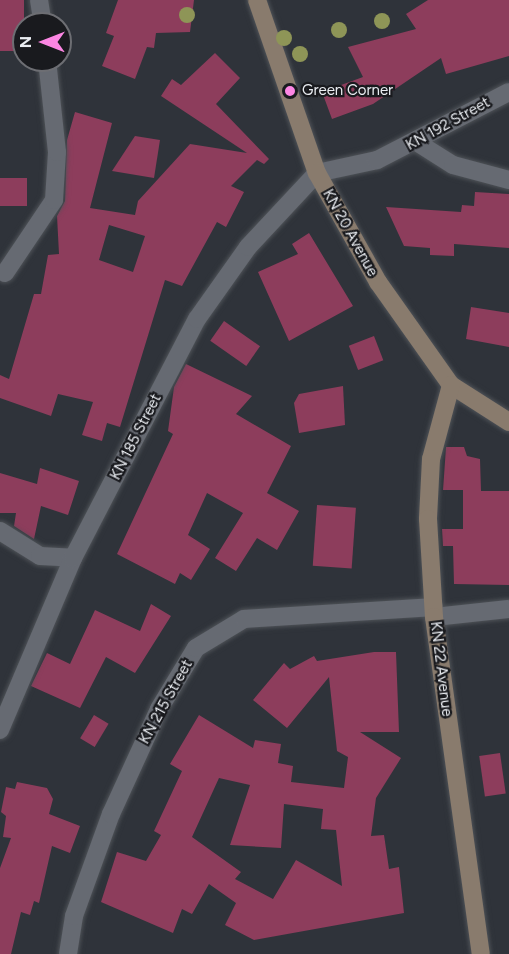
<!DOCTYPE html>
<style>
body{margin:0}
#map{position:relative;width:509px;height:954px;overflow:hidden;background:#2f333a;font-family:Figtree,sans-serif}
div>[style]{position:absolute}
.building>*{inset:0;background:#8d3d5c;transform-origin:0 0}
.roads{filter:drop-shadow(0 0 2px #4e5257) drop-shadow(0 0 2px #4e5257)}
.street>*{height:18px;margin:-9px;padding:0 9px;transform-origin:9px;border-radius:9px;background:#666a72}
.secondary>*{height:18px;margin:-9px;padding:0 9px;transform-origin:9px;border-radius:9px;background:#897b6d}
.trees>*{width:16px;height:16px;margin:-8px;border-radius:50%;background:#8e9557}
.dots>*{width:16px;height:16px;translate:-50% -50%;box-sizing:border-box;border:3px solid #191a1e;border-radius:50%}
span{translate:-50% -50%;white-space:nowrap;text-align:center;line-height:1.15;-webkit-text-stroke:4.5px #191a1e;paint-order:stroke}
.poi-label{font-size:15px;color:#eaedf2}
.left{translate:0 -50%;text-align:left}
.street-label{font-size:15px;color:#eaedf2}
.north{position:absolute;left:12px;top:12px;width:60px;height:60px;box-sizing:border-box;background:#191a1e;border:2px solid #6d6e73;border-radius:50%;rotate:270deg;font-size:16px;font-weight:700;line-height:24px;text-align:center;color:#eaedf2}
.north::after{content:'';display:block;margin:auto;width:21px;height:27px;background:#fc86e3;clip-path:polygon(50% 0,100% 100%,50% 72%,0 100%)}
</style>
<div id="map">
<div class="building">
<div style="left:0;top:0;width:24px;height:51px"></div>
<div style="clip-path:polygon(118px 0,194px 0,190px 32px,156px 33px,154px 48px,147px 47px,135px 79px,102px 66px,114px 36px,106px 33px)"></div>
<div style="clip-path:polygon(428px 0,509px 0,509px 56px,446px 74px,441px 58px,373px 104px,332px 119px,322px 92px,363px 77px,348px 47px,416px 29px,406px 14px)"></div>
<div style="clip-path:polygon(evenodd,215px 53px,240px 78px,216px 104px,269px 159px,264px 164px,257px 160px,231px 186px,244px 192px,226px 227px,217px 222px,182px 286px,165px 280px,120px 427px,107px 423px,102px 441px,82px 435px,93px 402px,58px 394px,51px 416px,0 398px,0 375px,9px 379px,34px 294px,41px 294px,48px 255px,59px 254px,57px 216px,65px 201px,67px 140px,75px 112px,112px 123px,90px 208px,135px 215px,138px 201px,190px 144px,247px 153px,161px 96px,172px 79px,181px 85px,215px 53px,109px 225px,145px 236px,133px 272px,99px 260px,109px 225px)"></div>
<div style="clip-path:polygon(135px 136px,160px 140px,154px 178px,112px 171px)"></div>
<div style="left:0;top:178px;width:27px;height:28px"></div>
<div style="clip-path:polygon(475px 192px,509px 194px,509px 248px,454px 244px,454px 256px,430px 255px,430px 248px,404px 246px,386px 207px,461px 212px,462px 205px,474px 206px)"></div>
<div style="clip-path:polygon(309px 233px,353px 306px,289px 341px,258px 272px,298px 254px,292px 244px)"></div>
<div style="clip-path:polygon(471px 307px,509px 313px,509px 347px,466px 339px)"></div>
<div style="left:224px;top:321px;width:44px;height:24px;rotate:35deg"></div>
<div style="left:374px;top:336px;width:26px;height:27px;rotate:69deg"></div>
<div style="clip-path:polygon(186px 364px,252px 396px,236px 414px,291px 446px,267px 493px,299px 511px,277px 550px,257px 538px,236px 571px,215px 558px,243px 513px,207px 493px,188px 535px,210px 549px,191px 580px,180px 573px,175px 584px,117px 554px,173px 434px,168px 431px,174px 387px)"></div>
<div style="clip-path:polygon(343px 386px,345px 425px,299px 433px,294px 403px,299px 394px)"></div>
<div style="clip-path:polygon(446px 447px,464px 447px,467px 456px,480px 459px,481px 491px,509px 491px,509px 585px,454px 584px,453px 546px,443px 546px,442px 529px,463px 529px,463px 490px,443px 490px)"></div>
<div style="clip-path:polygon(40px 468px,79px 481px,68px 515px,41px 506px,34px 539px,14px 526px,16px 513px,0 513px,0 473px,37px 484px)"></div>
<div style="left:317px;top:505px;width:39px;height:61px;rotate:4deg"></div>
<div style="clip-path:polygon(151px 604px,171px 616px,135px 673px,106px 657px,80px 708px,31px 686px,47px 653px,70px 664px,95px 610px,140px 631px)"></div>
<div style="clip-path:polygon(evenodd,374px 652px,396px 652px,399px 732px,360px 732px,401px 758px,376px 798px,371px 836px,384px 835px,389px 869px,399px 867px,404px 913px,254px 940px,225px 925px,236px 903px,209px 884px,192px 914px,182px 909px,173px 933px,101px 902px,117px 852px,146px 861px,161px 835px,154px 831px,182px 771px,170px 764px,199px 715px,253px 748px,255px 740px,281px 744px,278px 763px,293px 766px,291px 782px,344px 788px,348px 757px,337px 751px,329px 677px,287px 728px,253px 700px,284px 663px,290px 669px,314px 656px,317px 661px,374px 652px,219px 778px,250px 785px,230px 845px,281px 848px,284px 804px,323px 809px,321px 829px,336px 830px,342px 886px,296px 860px,273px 899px,235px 879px,241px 872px,192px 837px,219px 778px)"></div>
<div style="left:94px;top:715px;width:17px;height:27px;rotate:31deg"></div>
<div style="left:500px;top:753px;width:41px;height:21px;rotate:82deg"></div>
<div style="clip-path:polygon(17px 782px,47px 788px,53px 799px,49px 814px,80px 826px,70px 853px,52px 846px,39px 903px,34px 901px,30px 915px,21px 912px,11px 954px,0 954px,0 868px,11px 838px,3px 837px,6px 816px,1px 812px,6px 787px,15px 789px)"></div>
</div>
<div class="roads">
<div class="street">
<div style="left:39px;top:0;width:24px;rotate:81deg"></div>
<div style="left:418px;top:143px;width:41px;rotate:32.2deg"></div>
<div style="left:453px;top:165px;width:58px;rotate:15deg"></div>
<div style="left:5px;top:273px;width:88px;rotate:-56.1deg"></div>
<div style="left:54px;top:200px;width:48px;rotate:-86.4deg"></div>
<div style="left:57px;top:152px;width:93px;rotate:-96.2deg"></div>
<div style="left:0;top:531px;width:47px;rotate:32deg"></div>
<div style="left:40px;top:556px;width:33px;rotate:3deg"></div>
<div style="left:434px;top:617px;width:75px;rotate:-6.1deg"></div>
<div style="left:0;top:730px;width:187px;rotate:-67deg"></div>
<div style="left:73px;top:558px;width:269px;rotate:-62.6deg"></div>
<div style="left:197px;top:319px;width:88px;rotate:-54.7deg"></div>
<div style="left:248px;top:247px;width:101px;rotate:-47deg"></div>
<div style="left:317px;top:173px;width:61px;rotate:-12.2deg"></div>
<div style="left:377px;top:160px;width:148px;rotate:-27.3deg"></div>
<div style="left:68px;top:954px;width:38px;rotate:-81deg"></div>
<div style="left:74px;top:916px;width:109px;rotate:-70.1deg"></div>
<div style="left:111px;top:814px;width:115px;rotate:-65.4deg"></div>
<div style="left:159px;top:709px;width:71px;rotate:-58.8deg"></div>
<div style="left:196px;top:648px;width:56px;rotate:-31.1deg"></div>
<div style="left:244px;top:619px;width:190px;rotate:-3.6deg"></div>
</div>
<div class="secondary">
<div style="left:257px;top:0;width:183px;rotate:70.9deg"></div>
<div style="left:317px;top:173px;width:125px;rotate:60.8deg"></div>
<div style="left:378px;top:282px;width:126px;rotate:54.7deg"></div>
<div style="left:451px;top:385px;width:69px;rotate:32.5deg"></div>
<div style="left:451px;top:385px;width:77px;rotate:105.1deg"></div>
<div style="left:431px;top:459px;width:60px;rotate:92.9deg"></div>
<div style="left:428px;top:519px;width:98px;rotate:86.5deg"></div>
<div style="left:434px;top:617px;width:340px;rotate:82.1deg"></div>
</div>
</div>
<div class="trees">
<div style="left:187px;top:15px"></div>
<div style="left:382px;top:21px"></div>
<div style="left:339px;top:30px"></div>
<div style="left:284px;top:38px"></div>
<div style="left:300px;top:54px"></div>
</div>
<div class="dots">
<div style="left:290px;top:91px;background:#fc86e3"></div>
</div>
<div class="poi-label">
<span class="left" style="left:302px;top:91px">Green Corner</span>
</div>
<div class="street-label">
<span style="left:448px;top:124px;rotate:-29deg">KN 192 Street</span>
<span style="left:350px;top:233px;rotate:61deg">KN 20 Avenue</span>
<span style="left:136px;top:437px;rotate:-63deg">KN 185 Street</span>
<span style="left:441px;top:669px;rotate:83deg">KN 22 Avenue</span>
<span style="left:166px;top:702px;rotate:-61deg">KN 215 Street</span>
</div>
<div class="north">N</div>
</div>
